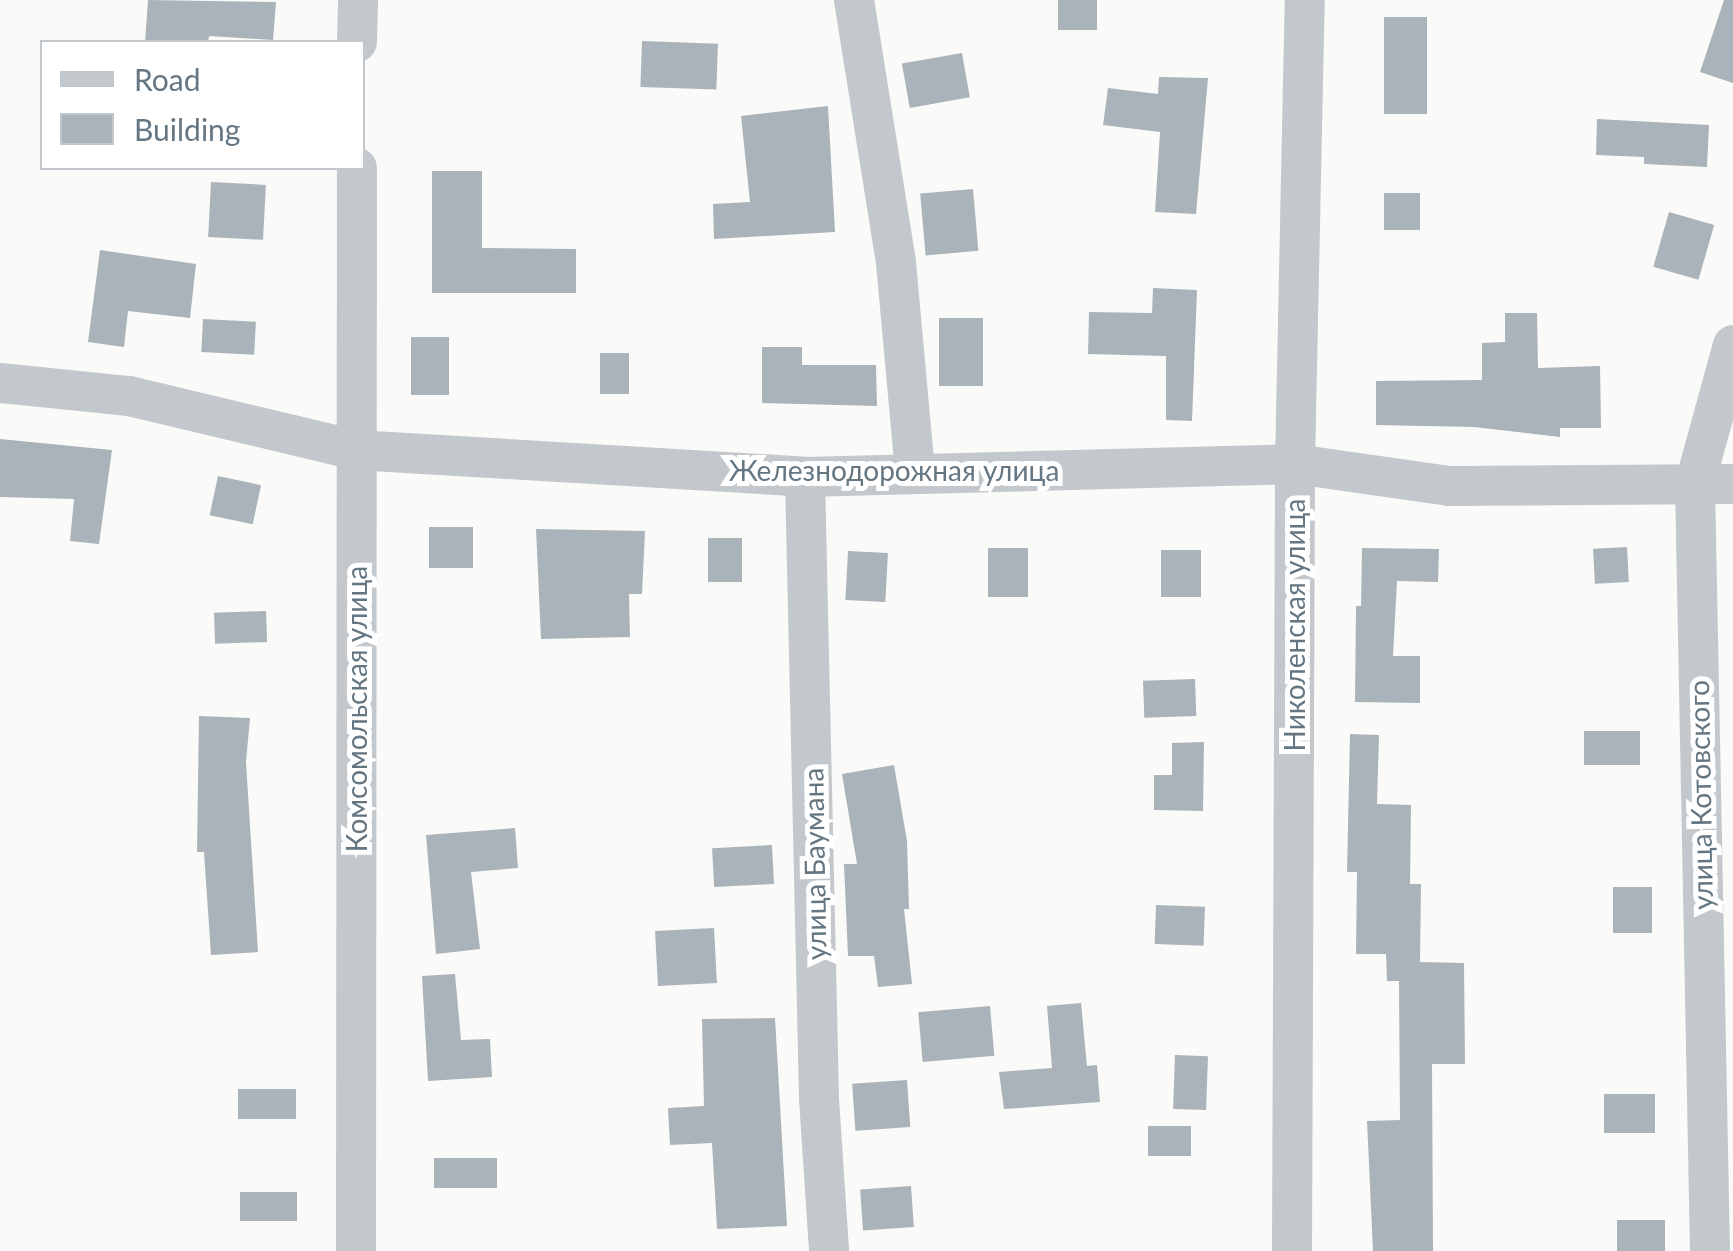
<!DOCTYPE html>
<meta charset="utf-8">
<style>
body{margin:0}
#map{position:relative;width:1733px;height:1251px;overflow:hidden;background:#fafaf8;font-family:Lato,sans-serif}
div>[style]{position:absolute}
.building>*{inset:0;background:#aab3b9;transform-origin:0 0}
.minor>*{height:40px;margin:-20px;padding:0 20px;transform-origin:20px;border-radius:20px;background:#c3c8cc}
span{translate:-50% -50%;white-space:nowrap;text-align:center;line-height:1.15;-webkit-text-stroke:10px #fff;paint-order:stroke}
.street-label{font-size:28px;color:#657683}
.legend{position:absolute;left:40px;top:40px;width:325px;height:130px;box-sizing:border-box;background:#fff;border:2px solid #c1c8cd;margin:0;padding:12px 18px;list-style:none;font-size:30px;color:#657683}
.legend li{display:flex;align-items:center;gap:20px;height:50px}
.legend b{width:50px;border:2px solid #c1c8cd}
</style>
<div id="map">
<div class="building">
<div style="clip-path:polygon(148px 0,276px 2px,273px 40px,209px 36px,208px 42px,145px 42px)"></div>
<div style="left:1058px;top:0;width:39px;height:30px"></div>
<div style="clip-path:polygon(1724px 0,1733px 0,1733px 83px,1700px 72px)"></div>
<div style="left:1384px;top:17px;width:43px;height:97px"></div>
<div style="left:642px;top:41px;width:76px;height:46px;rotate:2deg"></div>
<div style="left:962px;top:53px;width:45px;height:61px;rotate:80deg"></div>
<div style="clip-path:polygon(1159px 77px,1208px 78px,1196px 214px,1155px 212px,1160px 132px,1103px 125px,1108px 88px,1158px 94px)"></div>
<div style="clip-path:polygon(828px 106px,835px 232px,714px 239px,713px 204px,750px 202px,741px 116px)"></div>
<div style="clip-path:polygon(1597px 119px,1709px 125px,1707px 167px,1644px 164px,1644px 157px,1596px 155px)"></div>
<div style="clip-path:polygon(432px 171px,482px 171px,482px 248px,576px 249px,576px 293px,432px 293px)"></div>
<div style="left:211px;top:182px;width:55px;height:55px;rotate:3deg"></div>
<div style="left:973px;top:189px;width:62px;height:53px;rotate:85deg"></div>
<div style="left:1384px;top:193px;width:36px;height:37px"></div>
<div style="left:1669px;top:212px;width:47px;height:57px;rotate:16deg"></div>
<div style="clip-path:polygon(100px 250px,196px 264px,190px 318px,128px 311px,124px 347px,88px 342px)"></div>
<div style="clip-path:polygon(1153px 288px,1197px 290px,1192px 421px,1166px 420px,1166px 356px,1088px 354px,1089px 312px,1152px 313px)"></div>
<div style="clip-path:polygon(1505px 313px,1537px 313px,1538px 368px,1600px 366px,1601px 428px,1560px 428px,1560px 437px,1474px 427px,1376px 425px,1376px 381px,1482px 380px,1482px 343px,1505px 342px)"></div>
<div style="left:939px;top:318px;width:44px;height:68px"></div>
<div style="left:203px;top:319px;width:53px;height:33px;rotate:3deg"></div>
<div style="left:411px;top:337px;width:38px;height:58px"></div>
<div style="clip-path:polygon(762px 347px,802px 347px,802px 365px,876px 365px,877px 406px,762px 403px)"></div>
<div style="left:600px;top:353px;width:29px;height:41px"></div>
<div style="clip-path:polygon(0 439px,112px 450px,99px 544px,70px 541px,74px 499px,0 497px)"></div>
<div style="left:218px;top:476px;width:44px;height:40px;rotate:12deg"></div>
<div style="left:429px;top:527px;width:44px;height:41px"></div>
<div style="clip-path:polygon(536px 529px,645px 531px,642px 594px,629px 594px,630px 637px,541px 639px)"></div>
<div style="left:708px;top:538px;width:34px;height:44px"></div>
<div style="left:1627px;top:547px;width:35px;height:34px;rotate:87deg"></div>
<div style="left:988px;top:548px;width:40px;height:49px"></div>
<div style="clip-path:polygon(1362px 548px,1439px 549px,1438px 582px,1397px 581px,1393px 656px,1420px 656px,1420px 703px,1355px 702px,1356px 606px,1361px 606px)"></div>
<div style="left:1161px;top:550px;width:40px;height:47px"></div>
<div style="left:848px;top:551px;width:40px;height:49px;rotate:3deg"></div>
<div style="left:266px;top:611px;width:31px;height:52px;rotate:88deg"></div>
<div style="left:1195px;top:679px;width:37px;height:52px;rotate:88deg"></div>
<div style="clip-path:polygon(199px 716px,250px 718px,246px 762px,258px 952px,211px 955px,204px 852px,197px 852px)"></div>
<div style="left:1640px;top:731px;width:34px;height:56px;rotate:90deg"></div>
<div style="clip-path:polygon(1350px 734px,1379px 735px,1377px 804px,1411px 805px,1410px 884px,1421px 884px,1420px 962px,1464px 963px,1465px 1064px,1432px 1064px,1433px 1251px,1373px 1251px,1367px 1121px,1400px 1120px,1399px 981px,1387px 981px,1386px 954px,1356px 954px,1357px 872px,1347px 872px)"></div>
<div style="clip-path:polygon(1204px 742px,1203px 811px,1154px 810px,1154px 775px,1172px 775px,1172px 743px)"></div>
<div style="clip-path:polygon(894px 765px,907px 841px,909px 909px,904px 909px,912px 984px,878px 987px,874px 956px,848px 956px,844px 864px,857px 864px,842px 774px)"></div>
<div style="clip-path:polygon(515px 828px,518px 868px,471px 872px,480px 949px,436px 954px,426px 835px)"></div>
<div style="left:772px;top:845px;width:39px;height:60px;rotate:87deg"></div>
<div style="left:1613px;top:887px;width:39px;height:46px"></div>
<div style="left:1156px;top:905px;width:49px;height:39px;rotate:2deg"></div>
<div style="left:714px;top:928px;width:55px;height:59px;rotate:87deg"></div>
<div style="clip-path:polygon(455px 974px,461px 1040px,490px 1039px,492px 1077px,428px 1081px,422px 976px)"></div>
<div style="clip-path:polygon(1081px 1003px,1087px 1066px,1097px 1065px,1100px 1102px,1004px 1109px,999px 1072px,1052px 1068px,1047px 1006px)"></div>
<div style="left:990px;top:1006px;width:50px;height:72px;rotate:85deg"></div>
<div style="clip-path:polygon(775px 1018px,787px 1226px,717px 1229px,712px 1143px,670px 1145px,668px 1108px,704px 1106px,702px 1019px)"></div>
<div style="left:1175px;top:1055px;width:33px;height:54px;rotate:2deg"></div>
<div style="left:907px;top:1080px;width:47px;height:55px;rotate:86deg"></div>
<div style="left:238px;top:1089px;width:58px;height:30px"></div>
<div style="left:1604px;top:1094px;width:51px;height:39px"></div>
<div style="left:1148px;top:1126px;width:43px;height:30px"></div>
<div style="left:497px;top:1158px;width:30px;height:63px;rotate:90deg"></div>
<div style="left:911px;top:1186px;width:41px;height:51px;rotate:86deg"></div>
<div style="left:240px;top:1192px;width:57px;height:29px"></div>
<div style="left:1665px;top:1220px;width:31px;height:48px;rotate:90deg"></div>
</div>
<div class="minor">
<div style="left:854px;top:0;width:266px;rotate:80.9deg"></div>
<div style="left:896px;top:263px;width:211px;rotate:84.8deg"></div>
<div style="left:357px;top:42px;width:42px;rotate:-88.6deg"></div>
<div style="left:0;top:383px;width:130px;rotate:5.8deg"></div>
<div style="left:129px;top:396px;width:233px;rotate:13.4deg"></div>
<div style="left:356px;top:450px;width:450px;rotate:3.4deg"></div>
<div style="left:805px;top:477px;width:490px;rotate:-1.5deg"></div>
<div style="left:1295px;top:464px;width:156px;rotate:8.1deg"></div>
<div style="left:1449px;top:486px;width:284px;rotate:-0.4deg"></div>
<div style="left:805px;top:477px;width:622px;rotate:88.71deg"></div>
<div style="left:819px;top:1099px;width:152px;rotate:86.2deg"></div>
<div style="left:356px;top:1251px;width:1083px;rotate:-89.95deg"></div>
<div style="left:1292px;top:1251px;width:787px;rotate:-89.78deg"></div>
<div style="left:1295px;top:464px;width:464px;rotate:-88.8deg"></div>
<div style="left:1710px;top:1251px;width:768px;rotate:-91.12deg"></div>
<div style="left:1695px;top:483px;width:143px;rotate:-74.6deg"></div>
</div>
<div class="street-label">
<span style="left:894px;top:470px">Железнодорожная улица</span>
<span style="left:1294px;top:625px;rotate:-90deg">Николенская улица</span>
<span style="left:356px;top:709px;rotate:-90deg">Комсомольская улица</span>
<span style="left:1700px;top:795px;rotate:-91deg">улица Котовского</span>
<span style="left:814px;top:864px;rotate:-91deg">улица Баумана</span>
</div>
<ul class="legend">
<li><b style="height:12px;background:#c3c8cc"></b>Road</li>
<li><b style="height:28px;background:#aab3b9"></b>Building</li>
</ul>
</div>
